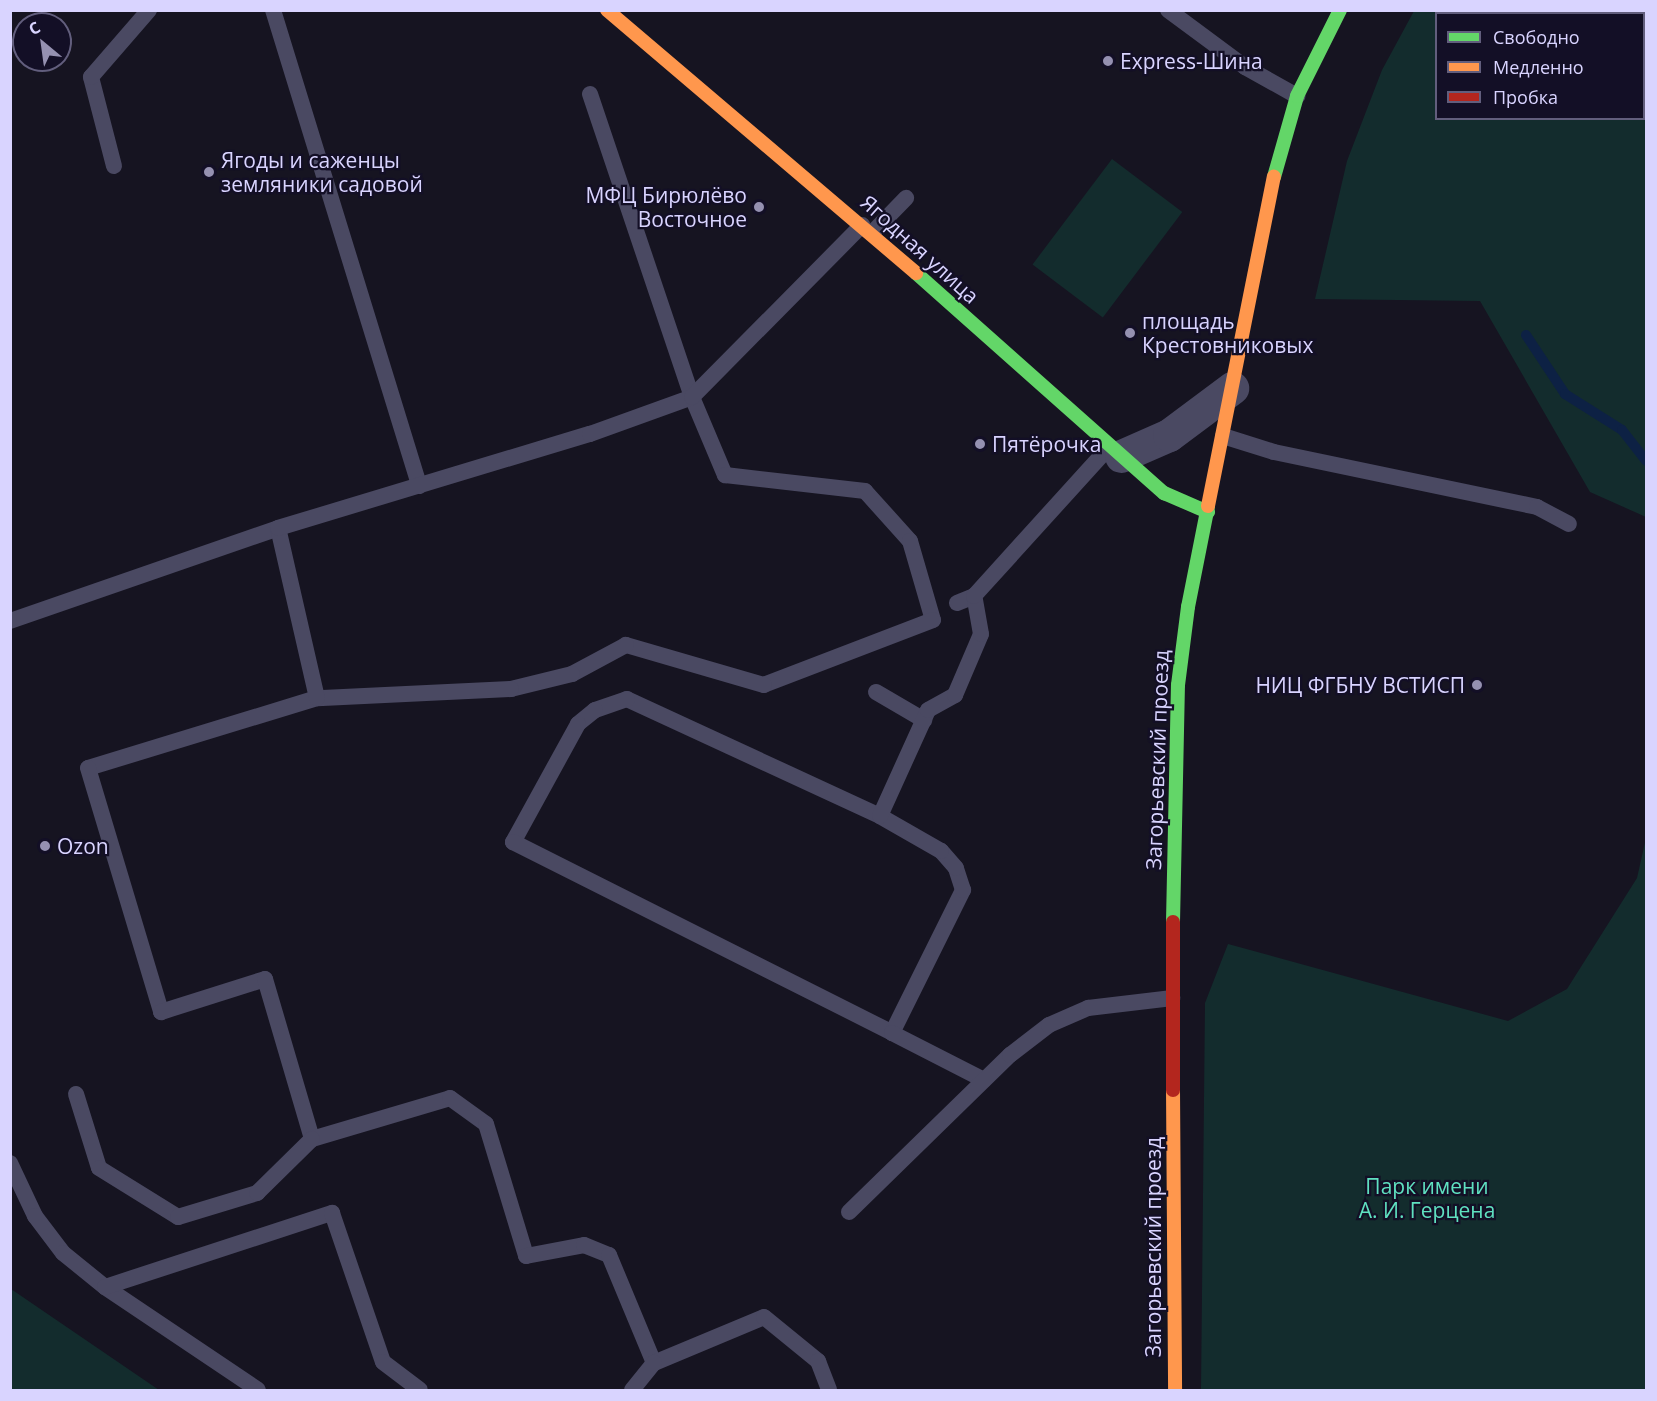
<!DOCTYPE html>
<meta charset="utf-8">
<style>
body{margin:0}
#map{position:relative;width:1657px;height:1401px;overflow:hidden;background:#161421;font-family:"Open Sans",sans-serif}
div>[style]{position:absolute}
.green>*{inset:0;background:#132c2d;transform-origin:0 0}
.stream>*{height:10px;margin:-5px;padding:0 5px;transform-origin:5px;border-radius:5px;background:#0d2144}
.lane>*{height:16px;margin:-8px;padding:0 8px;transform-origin:8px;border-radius:8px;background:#4a4962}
.street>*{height:33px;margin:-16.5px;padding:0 16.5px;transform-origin:16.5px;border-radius:16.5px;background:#4a4962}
.fast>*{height:14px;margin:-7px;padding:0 7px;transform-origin:7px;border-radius:7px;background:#63d668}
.slow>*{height:14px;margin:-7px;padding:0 7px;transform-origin:7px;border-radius:7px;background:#ff974d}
.jam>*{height:14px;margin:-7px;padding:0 7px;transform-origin:7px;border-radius:7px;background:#b3261e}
.dots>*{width:16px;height:16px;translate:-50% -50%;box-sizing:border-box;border:3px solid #130f26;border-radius:50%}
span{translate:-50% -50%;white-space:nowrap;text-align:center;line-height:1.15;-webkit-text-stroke:4.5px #130f26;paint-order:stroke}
.poi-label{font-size:21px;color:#d9d4ff}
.left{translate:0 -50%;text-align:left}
.right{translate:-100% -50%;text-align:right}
.street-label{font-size:21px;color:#d9d4ff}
.park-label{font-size:21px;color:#5fe0c0}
.frame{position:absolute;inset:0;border:12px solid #d9d4ff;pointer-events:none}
.legend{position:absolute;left:1435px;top:12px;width:210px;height:108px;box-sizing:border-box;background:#130f26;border:2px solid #625e7d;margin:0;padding:8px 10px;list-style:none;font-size:18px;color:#d9d4ff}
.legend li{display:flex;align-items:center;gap:12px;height:30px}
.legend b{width:30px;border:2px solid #625e7d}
.north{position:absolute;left:12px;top:12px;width:60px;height:60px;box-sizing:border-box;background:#130f26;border:2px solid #625e7d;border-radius:50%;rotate:331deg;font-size:16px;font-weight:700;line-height:24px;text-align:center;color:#d9d4ff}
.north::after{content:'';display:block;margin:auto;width:21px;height:27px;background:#9591b1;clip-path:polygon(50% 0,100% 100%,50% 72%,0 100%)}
</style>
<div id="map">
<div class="green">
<div style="clip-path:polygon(evenodd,1414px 11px,1646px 11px,1646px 517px,1590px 492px,1480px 301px,1315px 299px,1347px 161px,1382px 70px,1414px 11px,1436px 14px,1644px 14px,1644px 118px,1436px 118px,1436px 14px)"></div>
<div style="left:1112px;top:159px;width:88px;height:132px;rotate:37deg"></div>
<div style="clip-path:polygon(1646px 838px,1646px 1390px,1201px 1390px,1205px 1003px,1228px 944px,1508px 1021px,1567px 989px,1637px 878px)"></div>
<div style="clip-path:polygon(11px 1289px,159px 1390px,11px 1390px)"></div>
</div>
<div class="stream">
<div style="left:1526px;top:335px;width:71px;rotate:56.5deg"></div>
<div style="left:1565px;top:394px;width:67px;rotate:32.3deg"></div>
<div style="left:1622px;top:430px;width:39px;rotate:52deg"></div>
</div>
<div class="lane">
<div style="left:273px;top:10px;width:498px;rotate:72.9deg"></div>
<div style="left:1168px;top:10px;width:96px;rotate:36.5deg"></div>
<div style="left:1245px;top:67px;width:60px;rotate:29.1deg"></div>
<div style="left:590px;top:94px;width:320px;rotate:71.4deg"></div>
<div style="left:692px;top:397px;width:85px;rotate:67.1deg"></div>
<div style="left:725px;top:475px;width:141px;rotate:6.5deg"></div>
<div style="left:865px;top:491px;width:67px;rotate:48deg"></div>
<div style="left:910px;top:541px;width:82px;rotate:73.8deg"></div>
<div style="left:933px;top:620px;width:181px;rotate:159deg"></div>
<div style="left:764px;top:685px;width:144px;rotate:-163.8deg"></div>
<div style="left:626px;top:645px;width:61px;rotate:151.8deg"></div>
<div style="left:572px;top:674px;width:63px;rotate:166.2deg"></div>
<div style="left:511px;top:689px;width:194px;rotate:177.3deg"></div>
<div style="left:317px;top:698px;width:239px;rotate:163deg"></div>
<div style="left:88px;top:768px;width:255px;rotate:73.3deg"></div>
<div style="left:161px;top:1012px;width:109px;rotate:-17.6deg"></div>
<div style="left:265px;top:979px;width:167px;rotate:73.6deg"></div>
<div style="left:312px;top:1139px;width:144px;rotate:-16.5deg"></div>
<div style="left:450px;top:1098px;width:44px;rotate:35.8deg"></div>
<div style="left:486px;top:1124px;width:138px;rotate:73.1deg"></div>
<div style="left:526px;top:1256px;width:59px;rotate:-10.7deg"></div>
<div style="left:584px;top:1245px;width:27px;rotate:22deg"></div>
<div style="left:609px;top:1255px;width:117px;rotate:67.4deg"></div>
<div style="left:654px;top:1363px;width:119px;rotate:-22.7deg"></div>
<div style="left:764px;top:1317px;width:70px;rotate:39.2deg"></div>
<div style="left:818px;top:1361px;width:31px;rotate:69deg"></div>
<div style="left:114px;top:166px;width:92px;rotate:-104.5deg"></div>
<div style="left:91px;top:77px;width:89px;rotate:-49.1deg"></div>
<div style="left:872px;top:233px;width:49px;rotate:-45.8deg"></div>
<div style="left:1223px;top:436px;width:53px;rotate:17.4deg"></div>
<div style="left:1274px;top:452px;width:269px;rotate:11.8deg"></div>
<div style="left:1537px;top:507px;width:36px;rotate:28deg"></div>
<div style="left:957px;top:603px;width:18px;rotate:-22deg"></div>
<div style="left:10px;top:621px;width:284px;rotate:-19.1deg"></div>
<div style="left:876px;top:692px;width:56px;rotate:30.3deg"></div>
<div style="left:317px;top:698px;width:174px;rotate:-102.9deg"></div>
<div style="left:278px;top:528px;width:326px;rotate:-16.8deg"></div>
<div style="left:590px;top:434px;width:109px;rotate:-19.9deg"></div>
<div style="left:692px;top:397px;width:242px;rotate:-45.3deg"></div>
<div style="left:880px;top:816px;width:279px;rotate:-155.2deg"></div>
<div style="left:627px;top:699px;width:34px;rotate:161deg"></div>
<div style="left:595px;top:710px;width:22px;rotate:141deg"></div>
<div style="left:578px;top:724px;width:135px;rotate:118.8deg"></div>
<div style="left:513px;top:842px;width:424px;rotate:26.7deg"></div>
<div style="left:892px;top:1033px;width:160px;rotate:-63.6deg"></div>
<div style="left:963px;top:890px;width:23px;rotate:-108deg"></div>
<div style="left:956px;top:868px;width:23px;rotate:-131deg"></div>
<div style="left:941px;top:851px;width:70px;rotate:-150.2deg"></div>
<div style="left:880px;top:816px;width:116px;rotate:-65.6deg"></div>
<div style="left:928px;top:710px;width:31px;rotate:-29deg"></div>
<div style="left:955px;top:695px;width:66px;rotate:-66.9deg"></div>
<div style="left:981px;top:634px;width:39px;rotate:-100deg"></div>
<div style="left:974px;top:596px;width:201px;rotate:-47.8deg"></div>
<div style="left:892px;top:1033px;width:103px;rotate:27.1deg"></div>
<div style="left:76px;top:1094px;width:77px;rotate:72.7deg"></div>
<div style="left:99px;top:1168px;width:93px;rotate:31.8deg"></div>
<div style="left:178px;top:1217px;width:83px;rotate:-16.9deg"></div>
<div style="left:257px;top:1193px;width:77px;rotate:-44.5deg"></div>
<div style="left:10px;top:1163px;width:59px;rotate:64.7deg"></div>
<div style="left:35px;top:1216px;width:46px;rotate:52.9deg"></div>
<div style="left:63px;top:1253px;width:54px;rotate:39deg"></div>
<div style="left:105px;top:1287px;width:184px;rotate:33.9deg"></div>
<div style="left:849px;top:1212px;width:225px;rotate:-44.3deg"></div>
<div style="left:1010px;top:1055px;width:49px;rotate:-37.6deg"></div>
<div style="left:1049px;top:1025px;width:43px;rotate:-23.6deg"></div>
<div style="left:1088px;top:1008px;width:85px;rotate:-6.8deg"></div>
<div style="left:105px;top:1287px;width:239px;rotate:-18.1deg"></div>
<div style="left:332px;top:1213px;width:157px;rotate:71.1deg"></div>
<div style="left:383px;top:1362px;width:46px;rotate:37.1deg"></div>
<div style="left:632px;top:1390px;width:35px;rotate:-51deg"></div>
</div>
<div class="street">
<div style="left:1121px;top:456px;width:52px;rotate:-23.6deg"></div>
<div style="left:1169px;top:435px;width:79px;rotate:-36.7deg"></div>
</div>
<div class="fast">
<div style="left:1274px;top:177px;width:84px;rotate:-74.1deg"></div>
<div style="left:1297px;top:96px;width:96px;rotate:-63.4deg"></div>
<div style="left:916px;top:273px;width:332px;rotate:41.6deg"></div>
<div style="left:1164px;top:493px;width:48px;rotate:23.4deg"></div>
<div style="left:1173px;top:922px;width:237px;rotate:-88.8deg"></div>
<div style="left:1178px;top:685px;width:79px;rotate:-82.7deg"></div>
<div style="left:1188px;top:607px;width:103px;rotate:-78.8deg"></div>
</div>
<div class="slow">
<div style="left:607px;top:10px;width:406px;rotate:40.4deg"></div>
<div style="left:1208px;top:506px;width:336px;rotate:-78.7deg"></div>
<div style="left:1173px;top:1090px;width:300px;rotate:89.6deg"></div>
</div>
<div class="jam">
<div style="left:1173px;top:1090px;width:168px;rotate:-90deg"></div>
</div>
<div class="dots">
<div style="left:1108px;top:61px;background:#9591b1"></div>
<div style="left:209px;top:172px;background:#9591b1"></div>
<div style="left:759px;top:207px;background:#9591b1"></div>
<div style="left:1130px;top:333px;background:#9591b1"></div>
<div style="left:980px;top:444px;background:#9591b1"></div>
<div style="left:1477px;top:685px;background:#9591b1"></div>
<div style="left:45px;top:846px;background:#9591b1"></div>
</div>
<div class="poi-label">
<span class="left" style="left:1120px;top:61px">Express-Шина</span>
<span class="left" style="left:221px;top:172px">Ягоды и саженцы<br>земляники садовой</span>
<span class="right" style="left:747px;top:207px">МФЦ Бирюлёво<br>Восточное</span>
<span class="left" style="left:1142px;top:333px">площадь<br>Крестовниковых</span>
<span class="left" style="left:992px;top:444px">Пятёрочка</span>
<span class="right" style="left:1465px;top:685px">НИЦ ФГБНУ ВСТИСП</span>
<span class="left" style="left:57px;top:846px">Ozon</span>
</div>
<div class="street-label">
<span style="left:920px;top:249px;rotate:42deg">Ягодная улица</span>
<span style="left:1157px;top:760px;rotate:-88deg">Загорьевский проезд</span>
<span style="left:1153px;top:1247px;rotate:-90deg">Загорьевский проезд</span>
</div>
<div class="park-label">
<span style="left:1427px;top:1198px">Парк имени<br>А. И. Герцена</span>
</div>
<div class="frame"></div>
<ul class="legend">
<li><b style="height:8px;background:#63d668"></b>Свободно</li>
<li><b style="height:8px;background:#ff974d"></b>Медленно</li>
<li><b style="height:8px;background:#b3261e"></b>Пробка</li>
</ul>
<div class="north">С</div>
</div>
